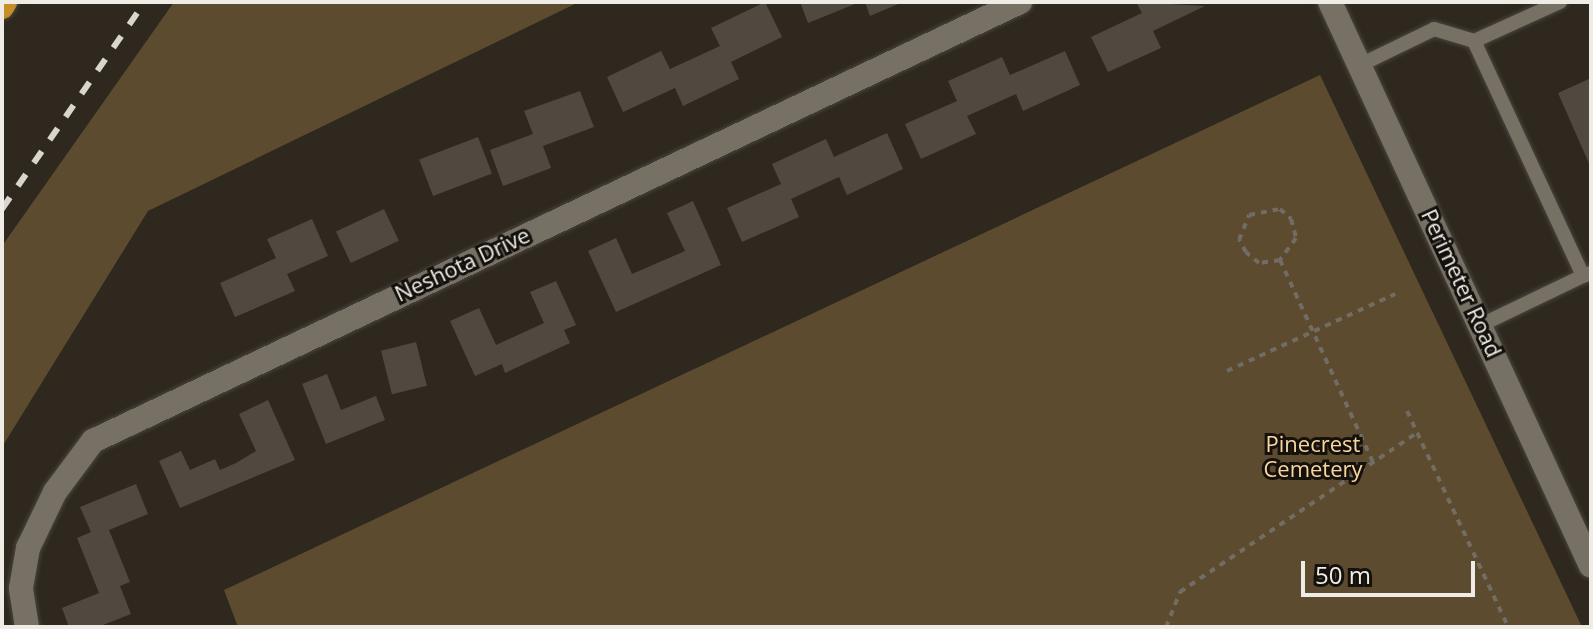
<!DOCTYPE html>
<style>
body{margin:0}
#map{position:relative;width:1593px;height:629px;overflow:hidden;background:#2e281f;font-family:"Open Sans",sans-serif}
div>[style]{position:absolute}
.green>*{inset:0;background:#5c4b2f}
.building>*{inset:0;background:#50493f;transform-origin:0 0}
.path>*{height:4px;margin-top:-2px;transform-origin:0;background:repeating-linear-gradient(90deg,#716c64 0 6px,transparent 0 12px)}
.roads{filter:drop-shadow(0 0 2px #4a453d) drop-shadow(0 0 2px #4a453d)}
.service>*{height:14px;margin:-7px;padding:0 7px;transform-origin:7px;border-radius:7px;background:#777065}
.minor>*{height:24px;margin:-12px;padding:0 12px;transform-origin:12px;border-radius:12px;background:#777065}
.motorway>*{height:24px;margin:-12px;padding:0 12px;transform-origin:12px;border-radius:12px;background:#c58f29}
.rail>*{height:6px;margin-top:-3px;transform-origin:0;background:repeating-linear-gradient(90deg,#d9d5cf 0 14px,transparent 0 28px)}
span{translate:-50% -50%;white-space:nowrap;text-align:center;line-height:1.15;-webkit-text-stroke:6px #14110d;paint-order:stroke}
.street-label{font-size:22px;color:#efebe5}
.park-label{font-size:22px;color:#f9d69e}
.frame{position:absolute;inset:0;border:4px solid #efebe5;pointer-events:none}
.scale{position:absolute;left:1301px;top:561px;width:174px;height:36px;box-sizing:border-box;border:4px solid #efebe5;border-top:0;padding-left:10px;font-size:24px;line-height:28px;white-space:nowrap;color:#efebe5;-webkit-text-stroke:6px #14110d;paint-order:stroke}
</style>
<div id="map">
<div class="green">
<div style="clip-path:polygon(174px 2px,579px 2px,148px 211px,2px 447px,2px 246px)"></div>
<div style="clip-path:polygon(1320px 75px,1582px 627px,238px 627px,224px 590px)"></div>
</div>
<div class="building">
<div style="clip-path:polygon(765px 2px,782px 37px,731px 62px,739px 79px,683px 106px,675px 88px,623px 112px,607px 77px,661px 51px,670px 69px,720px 46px,711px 28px)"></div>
<div style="clip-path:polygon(800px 2px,860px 2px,808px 23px)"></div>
<div style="clip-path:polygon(865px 2px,903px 2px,870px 16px)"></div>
<div style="clip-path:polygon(1136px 2px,1205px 6px,1153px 31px,1161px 48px,1108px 72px,1091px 37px,1142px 13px)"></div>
<div style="clip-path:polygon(1065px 51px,1080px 85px,1023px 111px,1016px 94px,967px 116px,976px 134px,921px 159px,905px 124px,957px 101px,948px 81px,1002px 57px,1010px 75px)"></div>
<div style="clip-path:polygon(1591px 78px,1591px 168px,1558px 93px)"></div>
<div style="clip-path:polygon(580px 91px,594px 127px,543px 146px,551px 168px,503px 186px,490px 150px,533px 134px,524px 111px)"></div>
<div style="clip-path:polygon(887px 133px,903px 169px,847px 195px,839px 177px,791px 199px,799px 217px,742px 242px,727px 208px,781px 184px,772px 164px,826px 139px,834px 157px)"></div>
<div style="left:478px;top:137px;width:39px;height:63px;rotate:69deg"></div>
<div style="clip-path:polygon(693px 201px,721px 265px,616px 312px,588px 251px,616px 238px,632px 274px,685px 251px,667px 213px)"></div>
<div style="left:384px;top:209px;width:35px;height:53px;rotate:65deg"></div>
<div style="clip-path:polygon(312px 219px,328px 256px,287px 274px,295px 291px,235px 317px,220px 283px,276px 258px,267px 239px)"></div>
<div style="clip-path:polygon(556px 281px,576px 325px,564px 330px,570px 343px,505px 373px,502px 364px,475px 376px,450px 321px,479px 308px,496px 345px,544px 323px,530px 292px)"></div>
<div style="left:416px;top:342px;width:45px;height:36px;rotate:76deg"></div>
<div style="clip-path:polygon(327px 374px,341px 410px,376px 396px,385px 420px,326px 444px,302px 384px)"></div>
<div style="clip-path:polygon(268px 400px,295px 460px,180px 508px,159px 461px,181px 451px,190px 470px,215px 459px,220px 470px,236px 463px,256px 451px,239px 414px)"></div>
<div style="clip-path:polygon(136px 484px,148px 514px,109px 530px,130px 582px,120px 586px,131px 614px,98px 627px,69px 627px,62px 608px,99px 593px,77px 538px,91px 532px,80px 507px)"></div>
</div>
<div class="path">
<div style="left:1280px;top:260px;width:21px;rotate:172deg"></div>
<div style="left:1259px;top:263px;width:17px;rotate:-140deg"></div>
<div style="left:1246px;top:252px;width:14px;rotate:-120deg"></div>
<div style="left:1239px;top:240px;width:27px;rotate:-68deg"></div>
<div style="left:1249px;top:215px;width:32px;rotate:-11deg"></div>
<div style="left:1280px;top:209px;width:15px;rotate:42deg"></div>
<div style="left:1291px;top:219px;width:20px;rotate:75deg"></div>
<div style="left:1296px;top:238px;width:27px;rotate:126deg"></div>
<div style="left:1280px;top:260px;width:222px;rotate:65.3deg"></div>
<div style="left:1227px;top:371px;width:185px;rotate:-24.6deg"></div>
<div style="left:1407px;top:411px;width:238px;rotate:64.9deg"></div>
<div style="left:1166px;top:627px;width:38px;rotate:-68deg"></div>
<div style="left:1180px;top:592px;width:285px;rotate:-33.9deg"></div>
</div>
<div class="roads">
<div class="service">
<div style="left:1560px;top:2px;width:94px;rotate:155.6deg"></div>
<div style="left:1474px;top:41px;width:259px;rotate:65.1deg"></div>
<div style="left:1583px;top:276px;width:9px;rotate:-21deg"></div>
<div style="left:1360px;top:65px;width:82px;rotate:-25.9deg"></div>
<div style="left:1434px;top:29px;width:42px;rotate:16.7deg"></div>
<div style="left:1481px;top:325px;width:113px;rotate:-25.7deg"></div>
</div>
<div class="minor">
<div style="left:1330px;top:2px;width:621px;rotate:65.17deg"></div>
<div style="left:27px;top:627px;width:39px;rotate:-99deg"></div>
<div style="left:21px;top:588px;width:41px;rotate:-80.1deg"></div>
<div style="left:28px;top:548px;width:62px;rotate:-64.3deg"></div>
<div style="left:55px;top:492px;width:64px;rotate:-53.3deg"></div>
<div style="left:93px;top:441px;width:1026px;rotate:-25.34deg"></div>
</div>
<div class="motorway">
<div style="left:2px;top:7px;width:6px;rotate:-59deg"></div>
</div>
</div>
<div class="rail">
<div style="left:2px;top:209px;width:252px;rotate:-55.4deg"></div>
</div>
<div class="street-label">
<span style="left:462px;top:264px;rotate:-25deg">Neshota Drive</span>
<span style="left:1462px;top:283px;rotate:65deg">Perimeter Road</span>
</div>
<div class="park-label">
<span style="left:1313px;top:456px">Pinecrest<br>Cemetery</span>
</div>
<div class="frame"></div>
<div class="scale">50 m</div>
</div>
